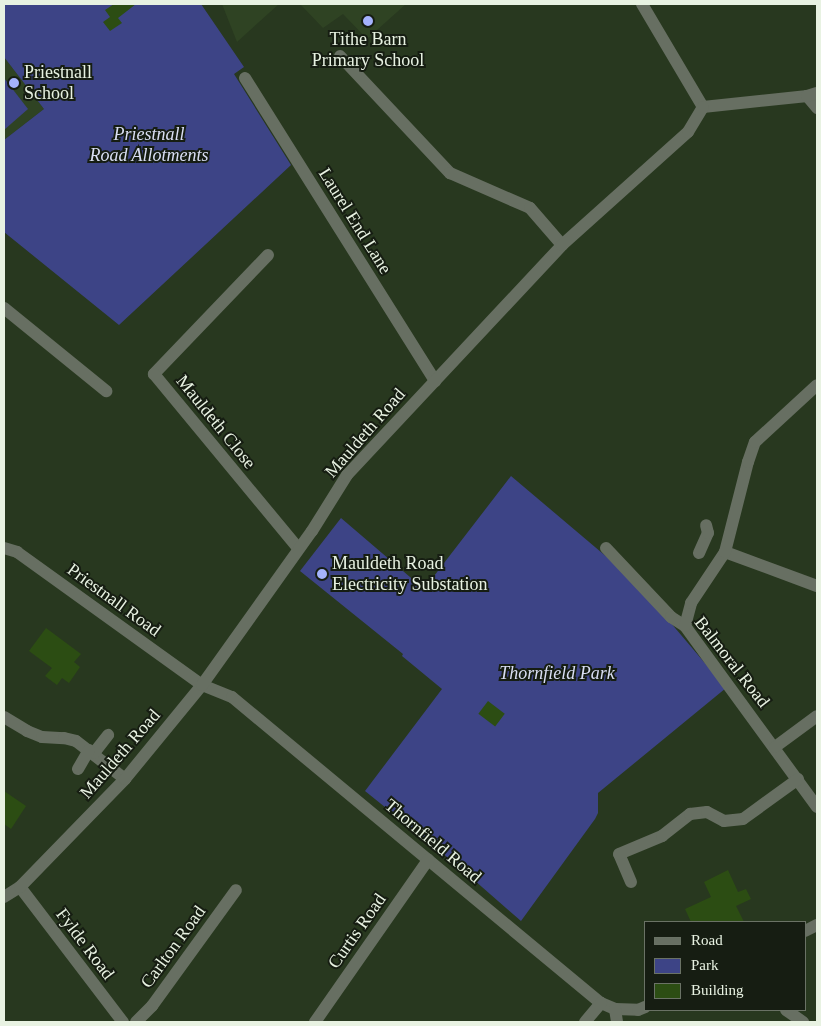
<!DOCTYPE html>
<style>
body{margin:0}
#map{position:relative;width:821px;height:1026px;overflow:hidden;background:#28381f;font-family:"Times New Roman",serif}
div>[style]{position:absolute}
.built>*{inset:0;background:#2f4323}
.green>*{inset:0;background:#3d4486}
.building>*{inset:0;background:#2c4d13;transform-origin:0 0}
.minor>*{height:12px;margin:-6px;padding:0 6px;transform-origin:6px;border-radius:6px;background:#676f62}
.dots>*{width:14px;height:14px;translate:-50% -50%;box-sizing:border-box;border:2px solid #161d12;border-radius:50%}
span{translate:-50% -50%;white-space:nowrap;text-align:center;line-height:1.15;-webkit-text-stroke:4px #161d12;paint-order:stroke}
.poi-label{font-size:18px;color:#e8f2e2}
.left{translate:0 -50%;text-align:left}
.park-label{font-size:18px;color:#d9def3;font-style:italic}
.street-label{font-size:18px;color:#e8f2e2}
.frame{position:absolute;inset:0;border:5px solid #e8f2e2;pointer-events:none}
.legend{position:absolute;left:644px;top:921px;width:162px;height:90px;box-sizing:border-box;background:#161d12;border:1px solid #6a7265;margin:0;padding:6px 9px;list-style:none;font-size:15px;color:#e8f2e2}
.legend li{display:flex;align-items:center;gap:10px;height:25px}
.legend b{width:25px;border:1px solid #6a7265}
</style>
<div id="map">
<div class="built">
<div style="clip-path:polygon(222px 4px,279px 4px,237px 42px)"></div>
<div style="clip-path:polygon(300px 4px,406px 4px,367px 39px,343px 14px,323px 28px)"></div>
<div style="clip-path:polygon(4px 57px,44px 109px,4px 140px)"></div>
</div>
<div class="green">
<div style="clip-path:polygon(4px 4px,201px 4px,244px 67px,234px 74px,291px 165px,119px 325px,4px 232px,4px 140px,44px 109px,4px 57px)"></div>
<div style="clip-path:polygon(4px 78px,28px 109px,4px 130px)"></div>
<div style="clip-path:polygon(511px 476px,608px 558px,659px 609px,726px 688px,598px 793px,598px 813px,595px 819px,521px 921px,458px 866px,365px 791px,442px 689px,402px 656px,403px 654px,300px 571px,341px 518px,424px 589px)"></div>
</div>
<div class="building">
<div style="clip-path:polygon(114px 4px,136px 4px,118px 18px,122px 23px,110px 31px,103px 22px,110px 17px,105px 10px)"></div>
<div style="clip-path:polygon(46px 628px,81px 654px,74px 662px,80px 667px,69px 683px,62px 678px,57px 685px,45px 676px,52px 668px,29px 651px)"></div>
<div style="left:488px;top:701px;width:21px;height:16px;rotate:37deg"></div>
<div style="clip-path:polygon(4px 791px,26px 806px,11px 829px,4px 824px)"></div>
<div style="clip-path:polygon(728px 870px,738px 892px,746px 889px,751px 899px,736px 906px,744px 922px,691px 922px,685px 909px,711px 897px,704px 882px)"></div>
</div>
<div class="minor">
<div style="left:642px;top:4px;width:120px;rotate:59.4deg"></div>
<div style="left:340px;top:56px;width:161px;rotate:46.8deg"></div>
<div style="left:450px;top:173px;width:87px;rotate:23.6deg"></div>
<div style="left:530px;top:208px;width:49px;rotate:49.1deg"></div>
<div style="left:245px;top:78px;width:358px;rotate:57.9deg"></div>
<div style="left:807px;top:96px;width:16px;rotate:50deg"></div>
<div style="left:703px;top:107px;width:105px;rotate:-6deg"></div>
<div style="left:807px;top:96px;width:10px;rotate:-17deg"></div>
<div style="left:268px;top:255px;width:165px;rotate:133.8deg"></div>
<div style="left:154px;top:374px;width:226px;rotate:50.4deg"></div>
<div style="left:4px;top:308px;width:132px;rotate:39.1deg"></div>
<div style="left:4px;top:548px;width:14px;rotate:17deg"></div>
<div style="left:17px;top:552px;width:228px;rotate:35.7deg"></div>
<div style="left:202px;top:685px;width:32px;rotate:22deg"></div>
<div style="left:232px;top:697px;width:479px;rotate:39.7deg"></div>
<div style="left:601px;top:1003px;width:15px;rotate:23deg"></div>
<div style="left:615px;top:1009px;width:23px;rotate:2deg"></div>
<div style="left:638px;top:1010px;width:8px;rotate:-23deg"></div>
<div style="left:606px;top:548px;width:95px;rotate:46.7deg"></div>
<div style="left:671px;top:617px;width:17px;rotate:33deg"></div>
<div style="left:685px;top:626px;width:224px;rotate:53.9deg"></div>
<div style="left:725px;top:552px;width:98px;rotate:20.3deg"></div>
<div style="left:699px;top:553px;width:22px;rotate:-66deg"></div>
<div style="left:708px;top:533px;width:8px;rotate:-104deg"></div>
<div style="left:685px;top:626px;width:24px;rotate:-75deg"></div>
<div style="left:691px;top:603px;width:61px;rotate:-56.3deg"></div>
<div style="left:725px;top:552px;width:93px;rotate:-75.7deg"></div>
<div style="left:748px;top:462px;width:21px;rotate:-71deg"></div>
<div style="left:755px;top:442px;width:84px;rotate:-42.6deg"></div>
<div style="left:4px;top:717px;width:27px;rotate:31deg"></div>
<div style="left:27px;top:731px;width:16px;rotate:22deg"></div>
<div style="left:42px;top:737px;width:22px;rotate:3deg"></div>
<div style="left:64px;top:738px;width:12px;rotate:14deg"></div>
<div style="left:76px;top:741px;width:62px;rotate:37.8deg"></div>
<div style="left:775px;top:747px;width:52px;rotate:-36.4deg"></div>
<div style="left:94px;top:753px;width:23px;rotate:-52deg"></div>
<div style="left:78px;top:769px;width:22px;rotate:-60deg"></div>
<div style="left:631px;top:882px;width:30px;rotate:-113deg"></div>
<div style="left:619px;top:854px;width:47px;rotate:-22.7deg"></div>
<div style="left:662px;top:836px;width:36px;rotate:-38deg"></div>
<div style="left:690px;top:814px;width:17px;rotate:-7deg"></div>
<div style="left:707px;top:812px;width:19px;rotate:28deg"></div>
<div style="left:724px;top:821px;width:19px;rotate:-6deg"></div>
<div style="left:743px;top:819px;width:68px;rotate:-36deg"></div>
<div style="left:20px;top:887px;width:170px;rotate:52.7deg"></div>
<div style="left:4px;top:897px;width:19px;rotate:-32deg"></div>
<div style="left:20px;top:887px;width:151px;rotate:-45.8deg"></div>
<div style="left:125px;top:779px;width:122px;rotate:-50.7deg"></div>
<div style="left:202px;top:685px;width:189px;rotate:-54.5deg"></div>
<div style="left:312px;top:531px;width:66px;rotate:-58deg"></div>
<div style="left:347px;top:475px;width:315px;rotate:-46.9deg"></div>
<div style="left:562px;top:245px;width:169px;rotate:-41.9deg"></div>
<div style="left:688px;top:132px;width:29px;rotate:-59deg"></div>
<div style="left:805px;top:931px;width:13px;rotate:-27deg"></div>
<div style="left:615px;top:1009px;width:13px;rotate:81deg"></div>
<div style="left:786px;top:1010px;width:21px;rotate:35deg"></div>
<div style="left:136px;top:1022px;width:23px;rotate:-45deg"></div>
<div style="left:152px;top:1006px;width:143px;rotate:-54.1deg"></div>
<div style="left:315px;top:1022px;width:198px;rotate:-55.1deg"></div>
<div style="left:585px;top:1022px;width:25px;rotate:-50deg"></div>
</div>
<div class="dots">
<div style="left:368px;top:21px;background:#a4b2fc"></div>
<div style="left:14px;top:83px;background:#a4b2fc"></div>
<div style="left:322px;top:574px;background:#a4b2fc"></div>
</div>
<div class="poi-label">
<span style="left:368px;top:50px">Tithe Barn<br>Primary School</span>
<span class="left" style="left:24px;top:83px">Priestnall<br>School</span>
<span class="left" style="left:332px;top:574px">Mauldeth Road<br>Electricity Substation</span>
</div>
<div class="park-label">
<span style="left:149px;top:145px">Priestnall<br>Road Allotments</span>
<span style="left:557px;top:673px">Thornfield Park</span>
</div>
<div class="street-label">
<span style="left:355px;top:221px;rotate:58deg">Laurel End Lane</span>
<span style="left:216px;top:422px;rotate:51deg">Mauldeth Close</span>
<span style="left:365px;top:433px;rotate:-49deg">Mauldeth Road</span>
<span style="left:114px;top:600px;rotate:36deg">Priestnall Road</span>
<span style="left:732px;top:662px;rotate:52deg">Balmoral Road</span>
<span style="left:120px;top:754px;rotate:-49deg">Mauldeth Road</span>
<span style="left:433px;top:841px;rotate:40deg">Thornfield Road</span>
<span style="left:357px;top:931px;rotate:-55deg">Curtis Road</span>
<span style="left:85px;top:944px;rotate:53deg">Fylde Road</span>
<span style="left:173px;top:947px;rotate:-54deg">Carlton Road</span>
</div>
<div class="frame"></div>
<ul class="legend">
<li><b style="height:6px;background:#676f62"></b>Road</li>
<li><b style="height:14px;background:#3d4486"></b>Park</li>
<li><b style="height:14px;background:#2c4d13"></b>Building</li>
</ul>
</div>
